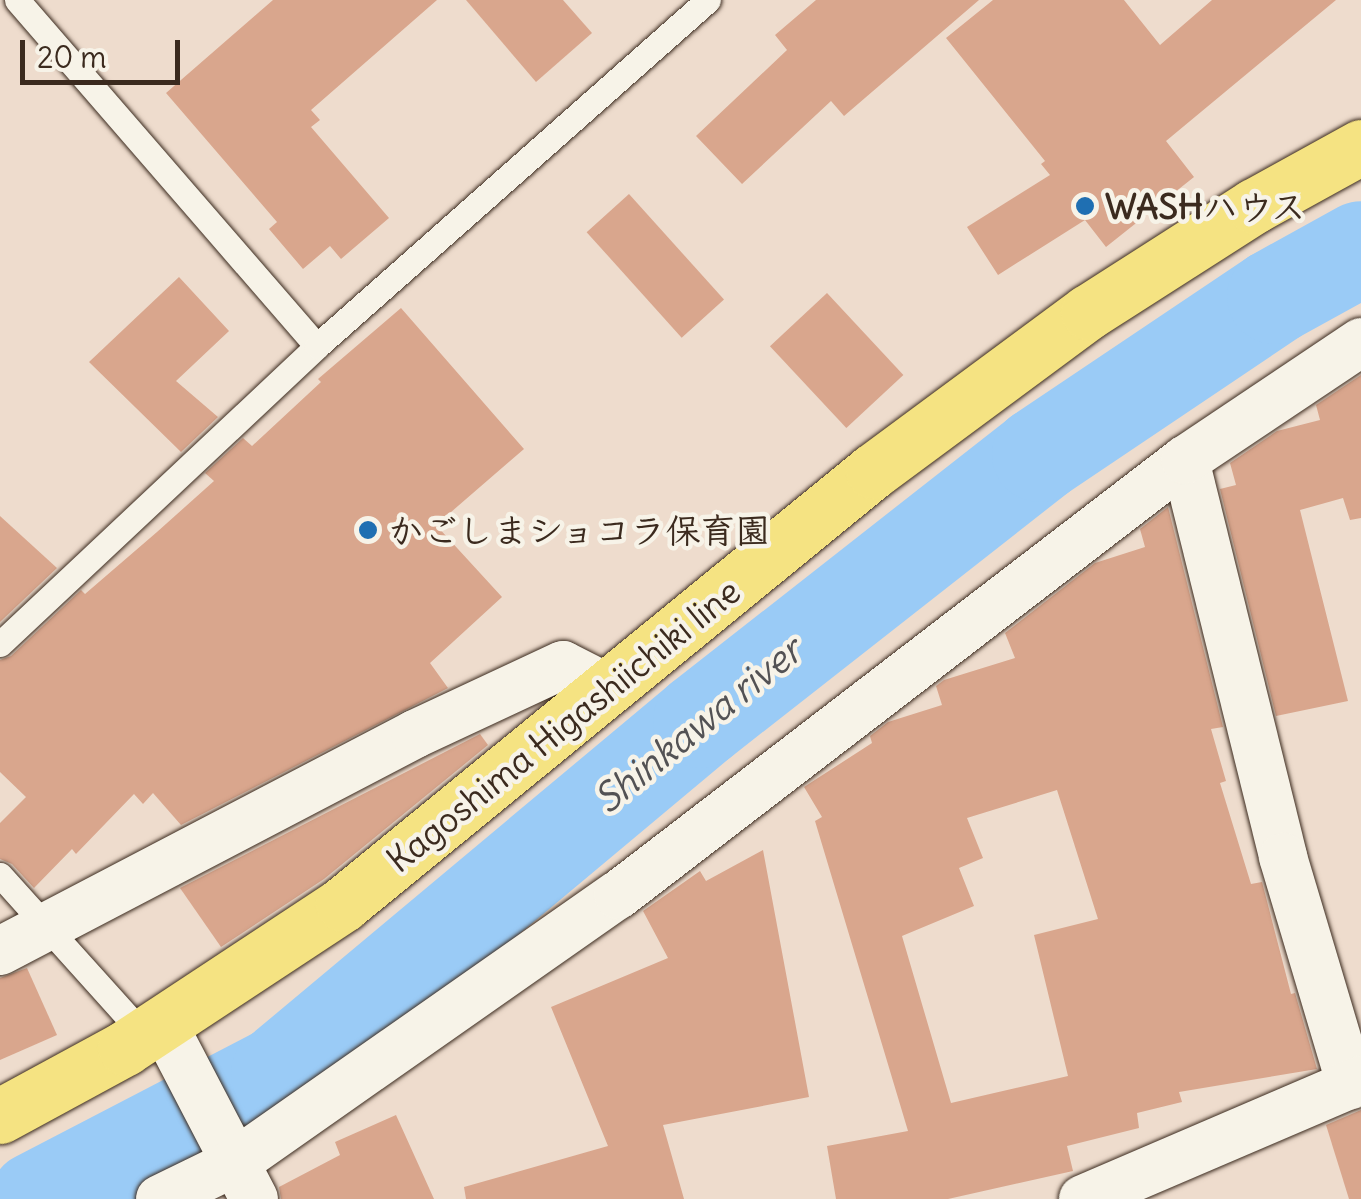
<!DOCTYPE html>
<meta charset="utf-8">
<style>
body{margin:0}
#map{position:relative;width:1361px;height:1199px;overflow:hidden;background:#eedccd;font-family:Delius,"Klee One",sans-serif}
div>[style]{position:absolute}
.river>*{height:95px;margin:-47.5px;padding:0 47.5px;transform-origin:47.5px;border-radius:47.5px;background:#9acbf6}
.building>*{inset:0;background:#d9a68d;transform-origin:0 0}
.roads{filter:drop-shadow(0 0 2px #3b2a1e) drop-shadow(0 0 2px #3b2a1e)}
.service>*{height:25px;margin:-12.5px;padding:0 12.5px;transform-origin:12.5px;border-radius:12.5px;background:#f7f3e8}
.minor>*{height:48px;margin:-24px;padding:0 24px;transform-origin:24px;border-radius:24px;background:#f7f3e8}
.primary>*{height:55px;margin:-27.5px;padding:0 27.5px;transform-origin:27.5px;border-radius:27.5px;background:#f5e382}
.dots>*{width:28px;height:28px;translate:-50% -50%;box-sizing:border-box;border:5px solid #f7f3e8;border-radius:50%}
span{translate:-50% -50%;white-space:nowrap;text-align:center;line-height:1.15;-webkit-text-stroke:9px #f7f3e8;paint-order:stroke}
.poi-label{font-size:35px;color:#3b2a1e;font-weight:700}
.left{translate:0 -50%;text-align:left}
.street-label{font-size:35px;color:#3b2a1e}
.water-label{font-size:38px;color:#535254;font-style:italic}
.scale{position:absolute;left:20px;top:40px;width:160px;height:45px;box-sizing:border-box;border:5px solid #3b2a1e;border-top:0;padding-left:12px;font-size:30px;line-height:35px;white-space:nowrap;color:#3b2a1e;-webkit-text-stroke:8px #f7f3e8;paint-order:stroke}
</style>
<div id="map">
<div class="river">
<div style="left:36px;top:1199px;width:273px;rotate:-27.5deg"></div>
<div style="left:278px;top:1073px;width:550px;rotate:-39.91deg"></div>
<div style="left:700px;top:720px;width:431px;rotate:-38.1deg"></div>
<div style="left:1039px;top:454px;width:283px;rotate:-33.9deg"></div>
<div style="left:1274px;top:296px;width:99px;rotate:-28.9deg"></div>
</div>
<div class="building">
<div style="clip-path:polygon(273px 0,437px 0,311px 110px,320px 120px,311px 127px,389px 218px,341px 259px,330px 246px,303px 269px,269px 229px,277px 222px,166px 93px)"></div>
<div style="clip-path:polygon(466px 0,563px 0,592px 33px,536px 82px)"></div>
<div style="clip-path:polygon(816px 0,979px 0,844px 116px,831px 101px,742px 184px,696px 136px,787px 50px,775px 35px)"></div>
<div style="clip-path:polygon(993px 0,1124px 0,1160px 45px,1212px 0,1336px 0,1166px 141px,1194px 177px,1106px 247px,1085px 220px,998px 275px,967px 227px,1050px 175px,1041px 164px,1045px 161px,946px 38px)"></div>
<div style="left:629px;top:194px;width:142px;height:57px;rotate:48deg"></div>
<div style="clip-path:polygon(179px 277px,229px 331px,176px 381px,218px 417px,181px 452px,89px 362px)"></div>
<div style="left:827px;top:293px;width:112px;height:78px;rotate:47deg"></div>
<div style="clip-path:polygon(401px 308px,524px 449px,436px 525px,502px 597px,430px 663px,448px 688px,181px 825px,153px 793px,143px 804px,134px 794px,76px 854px,72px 849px,34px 888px,12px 864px,0 859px,0 823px,26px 797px,0 772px,0 660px,11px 656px,81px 590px,85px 594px,157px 532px,214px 481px,205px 473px,243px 438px,252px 446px,321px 382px,318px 379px)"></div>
<div style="clip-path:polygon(1361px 375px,1361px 518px,1350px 520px,1343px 498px,1300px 510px,1348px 701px,1276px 716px,1220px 489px,1236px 485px,1230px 463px,1277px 431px,1320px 420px,1316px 405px)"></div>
<div style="clip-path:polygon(evenodd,1168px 507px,1223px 727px,1211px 729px,1226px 781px,1220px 783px,1251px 884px,1262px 882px,1291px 994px,1295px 993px,1317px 1069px,1179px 1092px,1182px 1102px,1137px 1113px,1139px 1128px,1067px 1146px,1073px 1171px,948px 1199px,836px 1199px,827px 1146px,908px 1131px,815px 821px,822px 817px,804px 787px,872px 743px,870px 736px,888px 722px,942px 705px,936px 686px,944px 680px,1015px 658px,1005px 633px,1095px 563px,1145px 547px,1140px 529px,1168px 507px,1057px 790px,1098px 919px,1034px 935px,1068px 1076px,951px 1103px,902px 936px,974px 906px,959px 868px,983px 858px,967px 818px,1057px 790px)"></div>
<div style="clip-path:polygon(0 516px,57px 568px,0 622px)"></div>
<div style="clip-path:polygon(480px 734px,488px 745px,324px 879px,221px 947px,180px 888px)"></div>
<div style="clip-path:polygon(763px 850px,809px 1097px,663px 1125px,684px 1199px,466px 1199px,464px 1187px,608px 1146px,551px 1007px,668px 958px,643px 911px,700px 871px,706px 881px)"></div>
<div style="clip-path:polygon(27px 968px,57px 1035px,0 1060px,0 978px)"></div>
<div style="clip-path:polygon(1361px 1110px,1361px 1199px,1349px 1199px,1326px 1125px)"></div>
<div style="clip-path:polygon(396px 1115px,434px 1199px,281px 1199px,279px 1187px,340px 1155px,335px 1142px)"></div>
</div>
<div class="roads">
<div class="service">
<div style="left:17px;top:0;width:458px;rotate:49.1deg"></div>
<div style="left:0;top:644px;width:435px;rotate:-43.2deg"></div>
<div style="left:317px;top:346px;width:522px;rotate:-41.51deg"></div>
<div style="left:0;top:875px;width:215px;rotate:48deg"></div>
</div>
<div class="minor">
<div style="left:1185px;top:460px;width:409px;rotate:76.1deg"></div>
<div style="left:1283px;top:857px;width:238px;rotate:73.4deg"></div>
<div style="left:0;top:951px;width:468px;rotate:-27.6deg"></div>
<div style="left:415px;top:734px;width:163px;rotate:-25deg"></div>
<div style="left:563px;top:665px;width:53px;rotate:27.1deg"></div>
<div style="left:162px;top:1022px;width:199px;rotate:62.5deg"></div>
<div style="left:160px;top:1199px;width:85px;rotate:-26deg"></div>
<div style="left:236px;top:1162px;width:466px;rotate:-35deg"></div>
<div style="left:618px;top:895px;width:715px;rotate:-37.5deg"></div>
<div style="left:1185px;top:460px;width:212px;rotate:-33.8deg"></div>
<div style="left:1083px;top:1199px;width:302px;rotate:-23.2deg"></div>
</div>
<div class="primary">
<div style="left:0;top:1116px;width:142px;rotate:-28.5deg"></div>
<div style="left:125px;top:1048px;width:261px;rotate:-33.4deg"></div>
<div style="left:343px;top:904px;width:684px;rotate:-39.25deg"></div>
<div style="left:873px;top:471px;width:267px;rotate:-36.5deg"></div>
<div style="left:1088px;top:312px;width:197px;rotate:-32.6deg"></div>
<div style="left:1254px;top:206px;width:122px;rotate:-28.9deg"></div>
</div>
</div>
<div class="dots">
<div style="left:1085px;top:206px;background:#1f6fb2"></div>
<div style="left:368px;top:530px;background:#1f6fb2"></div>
</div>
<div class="poi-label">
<span class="left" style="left:1105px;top:206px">WASHハウス</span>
<span class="left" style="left:388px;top:530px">かごしまショコラ保育園</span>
</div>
<div class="street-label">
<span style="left:563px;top:725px;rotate:-39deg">Kagoshima Higashiichiki line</span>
</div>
<div class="water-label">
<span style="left:698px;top:725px;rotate:-39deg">Shinkawa river</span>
</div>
<div class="scale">20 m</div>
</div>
